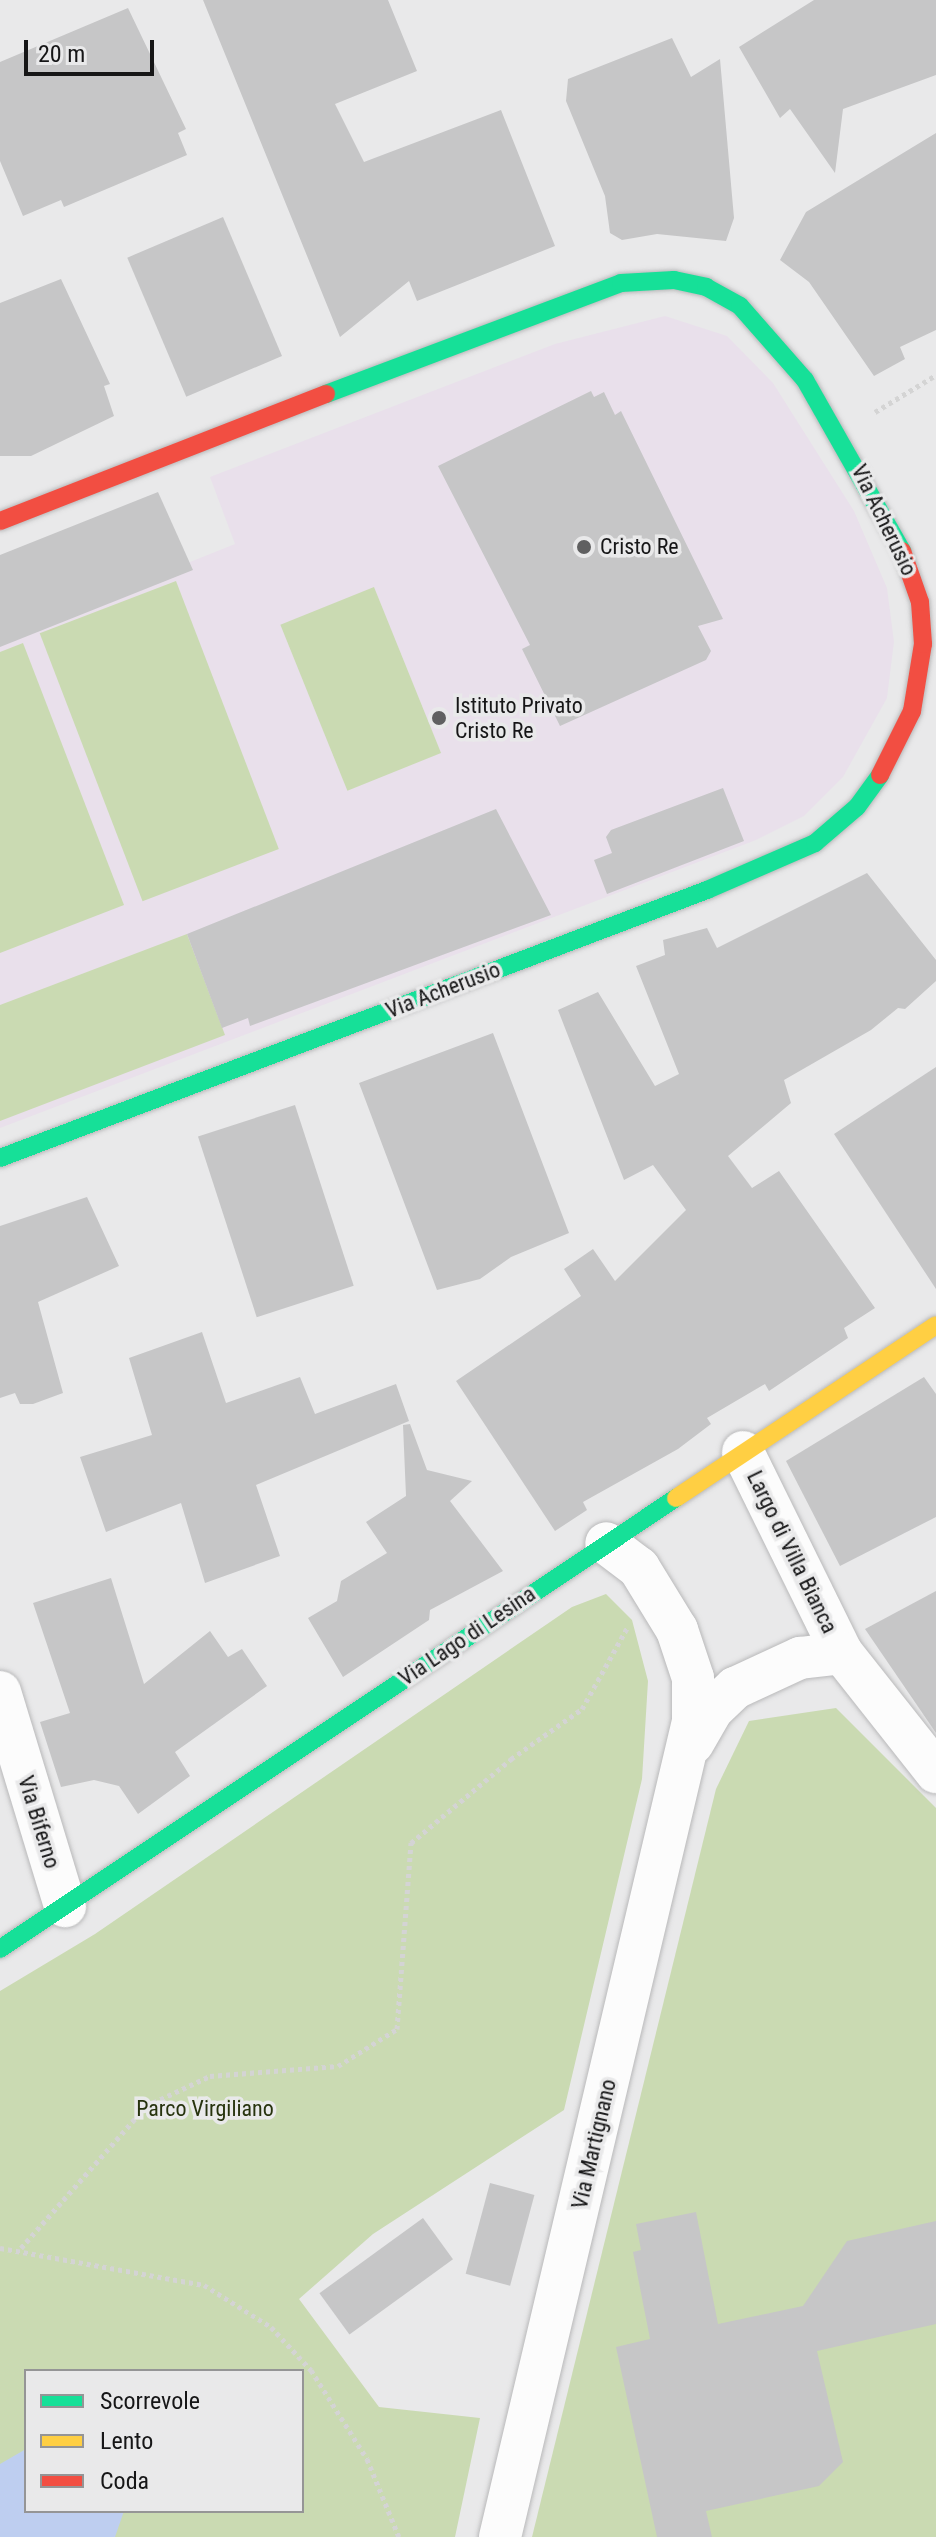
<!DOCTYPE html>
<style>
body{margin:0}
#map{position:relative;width:936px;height:2537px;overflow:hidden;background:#e9e9ea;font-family:"Roboto Condensed",sans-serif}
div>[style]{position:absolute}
.education>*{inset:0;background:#e9e0eb}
.green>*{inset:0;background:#cadab2;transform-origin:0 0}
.water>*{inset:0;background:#becef0}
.building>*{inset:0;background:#c6c6c7;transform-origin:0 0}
.path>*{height:5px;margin-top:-2.5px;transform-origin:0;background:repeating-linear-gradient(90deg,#d4d4d4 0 4px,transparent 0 8px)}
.roads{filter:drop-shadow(0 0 2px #b9b9ba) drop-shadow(0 0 2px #b9b9ba)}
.street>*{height:42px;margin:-21px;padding:0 21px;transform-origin:21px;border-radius:21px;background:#fcfcfc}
.fast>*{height:18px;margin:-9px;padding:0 9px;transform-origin:9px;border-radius:9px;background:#16e098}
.slow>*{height:18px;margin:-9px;padding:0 9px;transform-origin:9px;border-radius:9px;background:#ffcf43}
.jam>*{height:18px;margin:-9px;padding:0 9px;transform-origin:9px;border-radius:9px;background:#f24e42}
.dots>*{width:22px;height:22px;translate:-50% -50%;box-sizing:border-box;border:4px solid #e9e9ea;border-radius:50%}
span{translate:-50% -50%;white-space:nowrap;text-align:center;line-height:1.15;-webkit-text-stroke:7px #e9e9ea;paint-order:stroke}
.street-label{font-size:22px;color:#161617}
.poi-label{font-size:22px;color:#161617}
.left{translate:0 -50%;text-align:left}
.park-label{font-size:22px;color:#27330e}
.legend{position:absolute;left:24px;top:2369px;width:280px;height:144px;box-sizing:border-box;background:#e9e9ea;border:2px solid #959596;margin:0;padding:10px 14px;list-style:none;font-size:24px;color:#161617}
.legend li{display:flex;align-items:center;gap:16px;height:40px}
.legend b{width:40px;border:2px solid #959596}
.scale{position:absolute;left:24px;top:40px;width:130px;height:36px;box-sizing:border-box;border:4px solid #161617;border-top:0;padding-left:10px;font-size:24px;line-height:28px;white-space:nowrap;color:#161617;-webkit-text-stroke:6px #e9e9ea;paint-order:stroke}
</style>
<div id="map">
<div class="education">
<div style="clip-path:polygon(665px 316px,727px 336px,773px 383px,854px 511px,887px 588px,894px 642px,887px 698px,843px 777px,804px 816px,756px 840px,0 1128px,0 638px,235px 544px,210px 477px,555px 344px)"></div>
</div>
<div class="green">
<div style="left:176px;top:581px;width:287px;height:146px;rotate:69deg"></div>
<div style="left:374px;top:587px;width:179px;height:101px;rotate:68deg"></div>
<div style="clip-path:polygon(23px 643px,124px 905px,0 953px,0 652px)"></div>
<div style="clip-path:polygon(187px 934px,225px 1035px,0 1121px,0 1005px)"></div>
<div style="clip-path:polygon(evenodd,606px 1594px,632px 1620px,648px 1681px,642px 1779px,564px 2110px,373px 2234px,299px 2299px,379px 2407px,480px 2418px,455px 2537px,0 2537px,0 1991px,95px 1934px,572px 1607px,606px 1594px,26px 2371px,302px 2371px,302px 2511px,26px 2511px,26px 2371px)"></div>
<div style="clip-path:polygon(836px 1708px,936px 1808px,936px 2537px,532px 2537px,716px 1789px,749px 1721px)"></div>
</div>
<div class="water">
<div style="clip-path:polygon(26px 2449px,26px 2511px,124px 2511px,115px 2537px,0 2537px,0 2464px)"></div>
</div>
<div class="building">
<div style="clip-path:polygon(203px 0,388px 0,417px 71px,335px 104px,364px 162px,501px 110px,555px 246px,417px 301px,409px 281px,340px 337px)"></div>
<div style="clip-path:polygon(814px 0,936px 0,936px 75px,843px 109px,835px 173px,790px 109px,780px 118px,739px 47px)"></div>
<div style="clip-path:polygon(128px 8px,186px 129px,178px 133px,187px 155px,64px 207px,61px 200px,23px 216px,0 161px,0 62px)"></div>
<div style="clip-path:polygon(672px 38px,691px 77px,720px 59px,734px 218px,726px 241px,657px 234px,622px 240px,610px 233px,605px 196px,566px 101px,568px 79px)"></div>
<div style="clip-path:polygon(936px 133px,936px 330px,900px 347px,905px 359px,874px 376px,809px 282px,780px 260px,806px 212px)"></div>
<div style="left:223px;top:217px;width:151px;height:104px;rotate:67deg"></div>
<div style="clip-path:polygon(61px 279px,110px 384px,104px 386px,114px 416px,31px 456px,0 456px,0 303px)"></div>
<div style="clip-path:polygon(591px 391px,594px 397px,604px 392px,615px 415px,621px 411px,723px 619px,698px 626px,711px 651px,706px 660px,560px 726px,522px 649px,530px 645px,438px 466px)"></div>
<div style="clip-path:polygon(158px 492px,193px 570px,0 647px,0 555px)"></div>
<div style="clip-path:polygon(723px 788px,744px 841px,607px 894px,594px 860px,612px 853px,606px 837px,611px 830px)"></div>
<div style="clip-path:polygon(496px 809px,551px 915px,250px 1026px,248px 1018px,222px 1028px,187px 934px)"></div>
<div style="clip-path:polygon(867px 873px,936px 960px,936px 981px,905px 1009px,898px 1008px,871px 1030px,784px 1080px,791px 1103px,728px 1156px,752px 1188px,779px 1171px,875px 1308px,844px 1328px,848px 1338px,769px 1391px,765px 1384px,707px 1418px,711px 1424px,678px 1449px,583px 1502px,587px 1510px,555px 1531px,456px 1381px,581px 1296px,564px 1269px,593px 1249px,615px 1281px,686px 1210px,653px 1165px,624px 1180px,558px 1010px,598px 992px,655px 1086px,679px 1074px,636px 966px,665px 955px,663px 940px,707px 928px,717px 948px)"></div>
<div style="clip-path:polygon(493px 1033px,569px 1233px,511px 1257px,480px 1279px,437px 1290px,359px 1083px)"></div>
<div style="clip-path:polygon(936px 1067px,936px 1289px,834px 1134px)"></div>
<div style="left:295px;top:1105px;width:190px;height:102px;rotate:72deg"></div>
<div style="clip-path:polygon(87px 1197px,119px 1266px,38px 1302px,63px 1393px,33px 1404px,20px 1404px,15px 1393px,0 1398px,0 1226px)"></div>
<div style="clip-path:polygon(202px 1332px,226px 1403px,300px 1377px,315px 1414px,396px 1384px,409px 1421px,256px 1485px,280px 1556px,205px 1583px,181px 1503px,106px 1532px,80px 1457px,152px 1435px,129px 1358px)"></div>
<div style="clip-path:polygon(924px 1377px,936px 1394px,936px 1517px,840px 1566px,786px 1461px)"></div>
<div style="clip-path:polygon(410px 1424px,427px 1470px,472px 1481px,450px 1501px,503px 1571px,430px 1610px,429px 1620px,343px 1677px,308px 1618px,337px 1601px,341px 1581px,387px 1553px,366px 1522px,406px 1496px,403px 1425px)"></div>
<div style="clip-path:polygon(111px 1578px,144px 1684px,210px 1631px,228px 1657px,242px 1649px,267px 1686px,175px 1752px,190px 1776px,138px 1814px,119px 1786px,94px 1780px,61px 1787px,40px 1722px,70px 1713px,33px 1603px)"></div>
<div style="clip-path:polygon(936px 1591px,936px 1733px,865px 1629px)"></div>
<div style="left:490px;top:2183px;width:46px;height:94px;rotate:15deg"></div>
<div style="clip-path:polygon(696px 2212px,718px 2324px,803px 2306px,847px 2241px,936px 2221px,936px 2324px,817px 2351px,843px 2462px,819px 2486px,706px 2511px,712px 2537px,657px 2537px,616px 2347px,650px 2339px,633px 2252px,641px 2250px,636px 2224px)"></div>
<div style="left:423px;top:2218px;width:51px;height:128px;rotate:54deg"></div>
</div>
<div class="path">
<div style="left:875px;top:412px;width:71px;rotate:-31.2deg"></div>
<div style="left:0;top:2248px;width:207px;rotate:10.3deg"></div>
<div style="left:204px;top:2285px;width:79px;rotate:32.1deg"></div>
<div style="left:271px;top:2327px;width:59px;rotate:47.1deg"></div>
<div style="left:311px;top:2370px;width:105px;rotate:57.8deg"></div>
<div style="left:367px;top:2459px;width:84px;rotate:67.7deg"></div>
<div style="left:21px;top:2248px;width:189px;rotate:-48.6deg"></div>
<div style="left:146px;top:2106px;width:71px;rotate:-25.1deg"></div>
<div style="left:210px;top:2076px;width:128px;rotate:-4.5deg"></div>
<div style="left:338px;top:2066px;width:70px;rotate:-32.1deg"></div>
<div style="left:397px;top:2029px;width:187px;rotate:-85.7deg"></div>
<div style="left:411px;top:1843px;width:131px;rotate:-40deg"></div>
<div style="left:511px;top:1759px;width:87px;rotate:-35.2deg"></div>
<div style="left:582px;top:1709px;width:93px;rotate:-60.9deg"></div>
</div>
<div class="roads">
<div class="street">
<div style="left:743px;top:1452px;width:224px;rotate:63.8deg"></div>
<div style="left:842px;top:1653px;width:152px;rotate:51.7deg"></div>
<div style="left:0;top:1692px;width:224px;rotate:73.1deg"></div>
<div style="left:693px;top:1743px;width:38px;rotate:-60deg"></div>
<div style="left:712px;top:1710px;width:32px;rotate:-44deg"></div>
<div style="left:735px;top:1688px;width:72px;rotate:-24.8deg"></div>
<div style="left:800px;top:1658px;width:42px;rotate:-6.8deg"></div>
<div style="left:500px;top:2537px;width:839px;rotate:-76.69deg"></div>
<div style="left:693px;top:1721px;width:43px;rotate:-90deg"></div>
<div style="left:693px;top:1678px;width:51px;rotate:-108.4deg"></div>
<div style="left:677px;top:1630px;width:73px;rotate:-121.5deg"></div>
<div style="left:639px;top:1568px;width:41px;rotate:-142.9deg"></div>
</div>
<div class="fast">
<div style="left:326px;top:394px;width:315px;rotate:-20.6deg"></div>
<div style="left:621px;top:283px;width:53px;rotate:-3.2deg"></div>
<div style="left:674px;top:280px;width:33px;rotate:12deg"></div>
<div style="left:706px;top:287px;width:39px;rotate:29deg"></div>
<div style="left:740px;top:306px;width:98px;rotate:48.7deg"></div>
<div style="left:805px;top:380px;width:197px;rotate:60.4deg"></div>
<div style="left:0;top:1158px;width:756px;rotate:-20.76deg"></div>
<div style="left:707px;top:890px;width:118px;rotate:-23.5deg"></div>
<div style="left:815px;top:843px;width:55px;rotate:-40.6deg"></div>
<div style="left:857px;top:807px;width:39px;rotate:-54deg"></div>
<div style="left:0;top:1949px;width:813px;rotate:-33.71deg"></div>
</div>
<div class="slow">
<div style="left:676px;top:1498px;width:312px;rotate:-33.6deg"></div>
</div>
<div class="jam">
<div style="left:0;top:521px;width:350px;rotate:-21.3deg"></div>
<div style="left:880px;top:775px;width:72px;rotate:-63.4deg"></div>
<div style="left:912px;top:711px;width:68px;rotate:-80.7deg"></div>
<div style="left:923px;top:644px;width:42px;rotate:-94.1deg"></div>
<div style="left:920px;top:602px;width:54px;rotate:-109.4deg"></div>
</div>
</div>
<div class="dots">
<div style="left:584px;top:547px;background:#606061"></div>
<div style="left:439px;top:718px;background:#606061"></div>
</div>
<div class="street-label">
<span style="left:884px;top:520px;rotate:64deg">Via Acherusio</span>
<span style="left:443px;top:990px;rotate:-21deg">Via Acherusio</span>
<span style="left:792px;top:1552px;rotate:64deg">Largo di Villa Bianca</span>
<span style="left:467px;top:1636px;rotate:-34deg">Via Lago di Lesina</span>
<span style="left:39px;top:1822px;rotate:73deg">Via Biferno</span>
<span style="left:594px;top:2144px;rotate:-77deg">Via Martignano</span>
</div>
<div class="poi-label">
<span class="left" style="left:600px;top:547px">Cristo Re</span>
<span class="left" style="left:455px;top:718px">Istituto Privato<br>Cristo Re</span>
</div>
<div class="park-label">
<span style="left:205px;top:2109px">Parco Virgiliano</span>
</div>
<ul class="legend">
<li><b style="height:10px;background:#16e098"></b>Scorrevole</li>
<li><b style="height:10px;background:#ffcf43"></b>Lento</li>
<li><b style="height:10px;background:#f24e42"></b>Coda</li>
</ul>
<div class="scale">20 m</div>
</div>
